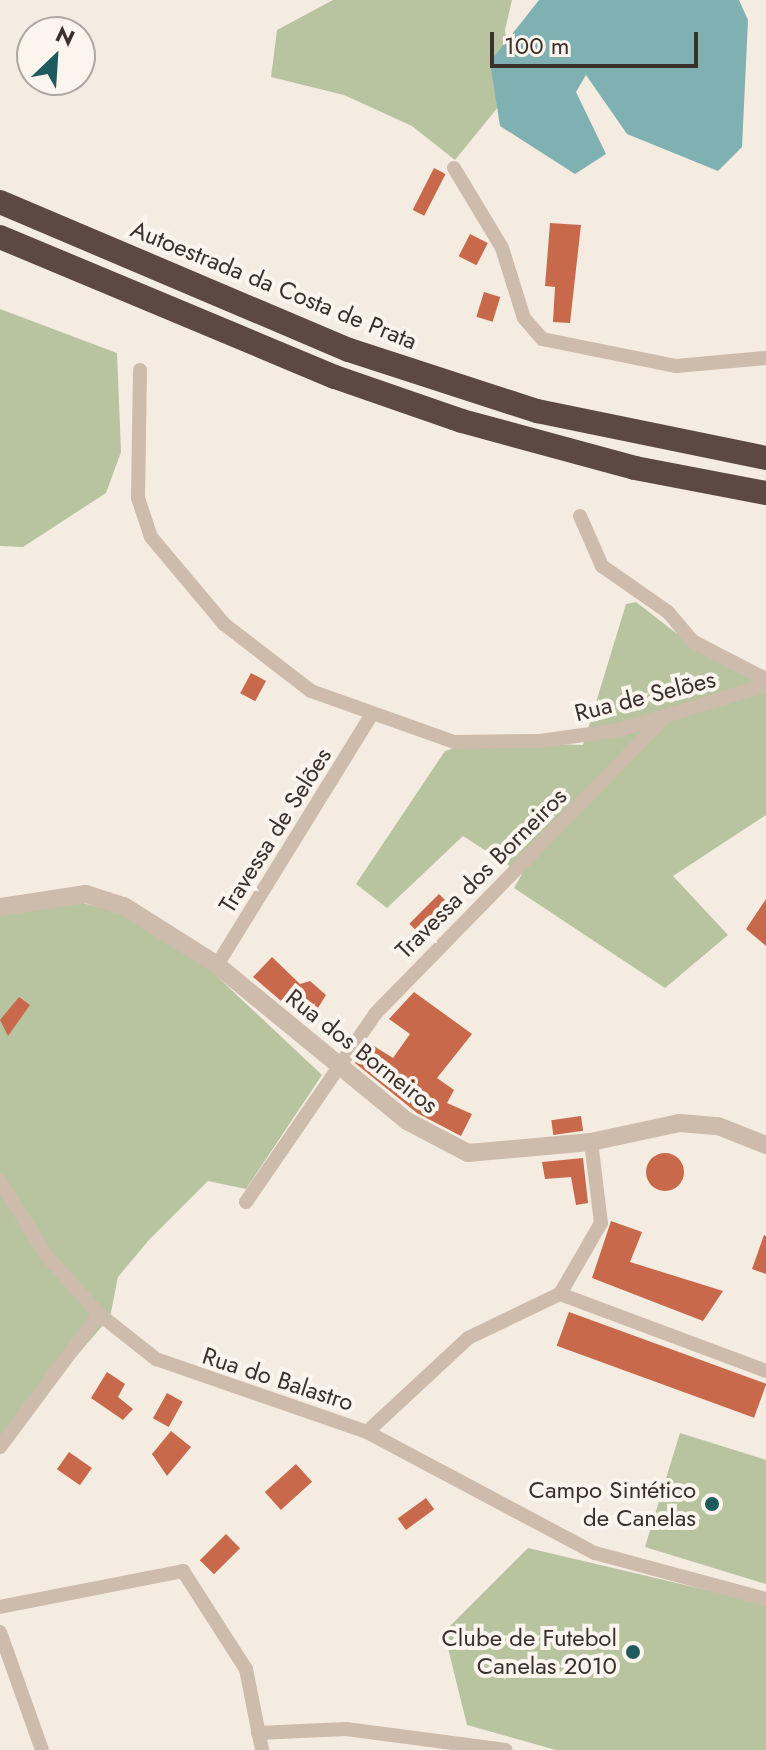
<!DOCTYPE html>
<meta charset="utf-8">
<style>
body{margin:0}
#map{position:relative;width:766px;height:1750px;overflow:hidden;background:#f4ebe1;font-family:Jost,sans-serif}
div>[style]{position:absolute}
.green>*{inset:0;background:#b8c4a0}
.water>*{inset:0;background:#7fb0b2}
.building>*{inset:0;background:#c8694b;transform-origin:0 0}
.round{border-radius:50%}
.minor>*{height:14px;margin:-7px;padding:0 7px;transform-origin:7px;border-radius:7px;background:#cdbbac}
.tertiary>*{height:18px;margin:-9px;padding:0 9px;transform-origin:9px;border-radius:9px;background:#cdbbac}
.motorway>*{height:24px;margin:-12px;padding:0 12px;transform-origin:12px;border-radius:12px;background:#5c4a42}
.dots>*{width:22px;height:22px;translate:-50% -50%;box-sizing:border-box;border:4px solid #fbf5ee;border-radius:50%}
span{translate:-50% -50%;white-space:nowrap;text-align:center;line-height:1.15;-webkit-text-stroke:8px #fbf5ee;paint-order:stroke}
.street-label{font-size:24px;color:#3b302b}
.poi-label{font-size:24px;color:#3b302b}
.right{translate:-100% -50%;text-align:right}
.north{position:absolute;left:16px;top:16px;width:80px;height:80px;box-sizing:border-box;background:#fbf5ee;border:2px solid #aea6a0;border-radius:50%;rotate:25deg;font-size:22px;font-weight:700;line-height:32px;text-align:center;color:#3b302b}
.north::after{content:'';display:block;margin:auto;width:28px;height:36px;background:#1f5a5e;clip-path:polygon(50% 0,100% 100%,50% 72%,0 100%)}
.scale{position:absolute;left:490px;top:32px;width:208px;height:36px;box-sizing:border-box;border:4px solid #3b302b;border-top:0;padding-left:10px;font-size:24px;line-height:28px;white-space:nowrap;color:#3b302b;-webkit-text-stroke:6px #fbf5ee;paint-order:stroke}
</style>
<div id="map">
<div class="green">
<div style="clip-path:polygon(333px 0,512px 0,505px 30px,511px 91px,455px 160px,412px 126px,344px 95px,271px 77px,277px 30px)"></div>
<div style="clip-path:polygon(0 309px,117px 353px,121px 452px,106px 493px,23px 547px,0 546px)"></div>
<div style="clip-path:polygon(636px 602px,676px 633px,766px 677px,766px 815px,673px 876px,728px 935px,665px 988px,514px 888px,522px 874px,463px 836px,387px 908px,356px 884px,445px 751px,477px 741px,583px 745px,626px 604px)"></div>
<div style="clip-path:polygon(79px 902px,124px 914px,189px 950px,322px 1075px,246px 1189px,208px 1181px,148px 1241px,118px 1277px,110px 1317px,0 1445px,0 915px)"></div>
<div style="clip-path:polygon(680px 1433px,766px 1460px,766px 1584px,645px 1547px)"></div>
<div style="clip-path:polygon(528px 1548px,766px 1604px,766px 1750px,556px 1750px,467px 1725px,444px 1632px)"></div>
</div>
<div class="water">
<div style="clip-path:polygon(539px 0,739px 0,748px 20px,742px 147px,718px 171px,627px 134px,586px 75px,576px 92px,606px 154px,575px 174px,500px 126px,490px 62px)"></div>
</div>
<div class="building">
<div style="left:434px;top:168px;width:13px;height:47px;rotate:27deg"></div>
<div style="clip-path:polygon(550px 223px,581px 225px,570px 323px,553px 322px,555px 287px,545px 286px)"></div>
<div style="left:470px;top:234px;width:20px;height:25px;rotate:27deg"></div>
<div style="left:484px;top:292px;width:17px;height:26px;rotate:17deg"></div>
<div style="left:251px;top:673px;width:17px;height:23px;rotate:28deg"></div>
<div style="left:439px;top:894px;width:24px;height:42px;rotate:45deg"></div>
<div style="clip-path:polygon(766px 899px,766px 946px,746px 929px)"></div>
<div style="clip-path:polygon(272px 957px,300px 984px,310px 981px,326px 995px,308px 1024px,253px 977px)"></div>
<div style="clip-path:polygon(414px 992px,472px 1034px,437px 1078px,454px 1090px,447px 1103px,472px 1114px,461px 1136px,417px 1113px,355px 1063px,369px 1043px,393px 1058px,410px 1034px,389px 1019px)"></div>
<div style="clip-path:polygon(19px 997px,30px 1005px,8px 1036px,0 1020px)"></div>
<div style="left:581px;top:1116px;width:15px;height:30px;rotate:82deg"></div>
<div class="round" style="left:646px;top:1153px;width:38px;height:38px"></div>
<div style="clip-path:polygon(583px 1158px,588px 1203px,576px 1205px,571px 1177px,545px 1179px,542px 1162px)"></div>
<div style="clip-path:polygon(611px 1221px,642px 1232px,630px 1262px,723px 1291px,703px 1321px,592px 1278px)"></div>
<div style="clip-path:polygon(764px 1235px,766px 1236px,766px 1274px,752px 1269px)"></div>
<div style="left:569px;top:1312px;width:210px;height:36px;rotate:20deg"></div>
<div style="clip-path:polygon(107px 1372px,125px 1384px,118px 1397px,133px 1409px,123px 1420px,91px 1398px)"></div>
<div style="left:167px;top:1393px;width:18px;height:29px;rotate:29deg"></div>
<div style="clip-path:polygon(171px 1431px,191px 1447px,167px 1476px,152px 1454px)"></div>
<div style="left:69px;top:1452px;width:28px;height:21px;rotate:35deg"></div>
<div style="left:296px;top:1464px;width:24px;height:42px;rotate:48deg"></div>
<div style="left:426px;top:1498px;width:14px;height:35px;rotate:54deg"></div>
<div style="left:226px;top:1534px;width:20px;height:37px;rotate:45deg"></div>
</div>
<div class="minor">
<div style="left:454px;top:168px;width:93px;rotate:59deg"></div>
<div style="left:502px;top:248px;width:73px;rotate:72.6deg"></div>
<div style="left:524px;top:318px;width:28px;rotate:49deg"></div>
<div style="left:542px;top:339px;width:137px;rotate:11.4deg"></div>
<div style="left:676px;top:366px;width:90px;rotate:-5.1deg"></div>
<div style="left:140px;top:370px;width:128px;rotate:90.9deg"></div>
<div style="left:138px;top:498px;width:41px;rotate:71.6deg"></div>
<div style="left:151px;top:537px;width:114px;rotate:50deg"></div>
<div style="left:224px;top:624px;width:110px;rotate:37.6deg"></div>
<div style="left:311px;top:691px;width:152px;rotate:19.6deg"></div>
<div style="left:454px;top:742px;width:86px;rotate:-0.7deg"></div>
<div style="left:540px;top:741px;width:80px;rotate:-7.9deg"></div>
<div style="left:619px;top:730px;width:154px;rotate:-17deg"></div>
<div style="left:580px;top:516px;width:55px;rotate:66.3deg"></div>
<div style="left:602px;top:566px;width:80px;rotate:34.9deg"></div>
<div style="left:668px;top:612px;width:38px;rotate:50deg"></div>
<div style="left:692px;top:641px;width:83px;rotate:27.2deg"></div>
<div style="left:217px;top:965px;width:291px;rotate:-58.3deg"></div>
<div style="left:0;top:1181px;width:87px;rotate:58.1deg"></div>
<div style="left:46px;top:1255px;width:79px;rotate:48.1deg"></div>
<div style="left:99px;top:1314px;width:73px;rotate:38.3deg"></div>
<div style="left:156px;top:1359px;width:223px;rotate:19.1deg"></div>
<div style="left:367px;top:1432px;width:258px;rotate:28deg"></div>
<div style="left:595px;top:1553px;width:177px;rotate:15.1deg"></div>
<div style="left:246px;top:1202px;width:228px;rotate:-55.5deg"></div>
<div style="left:375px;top:1014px;width:414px;rotate:-45.7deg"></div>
<div style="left:560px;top:1294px;width:220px;rotate:20.5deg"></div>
<div style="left:367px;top:1432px;width:138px;rotate:-42.9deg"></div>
<div style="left:468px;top:1338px;width:102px;rotate:-25.6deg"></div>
<div style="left:560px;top:1294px;width:82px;rotate:-60deg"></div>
<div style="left:601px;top:1223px;width:82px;rotate:-97deg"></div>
<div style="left:0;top:1447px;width:166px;rotate:-53.3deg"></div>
<div style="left:0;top:1607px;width:187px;rotate:-11.1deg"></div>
<div style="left:183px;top:1571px;width:117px;rotate:57.3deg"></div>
<div style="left:246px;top:1669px;width:83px;rotate:78.8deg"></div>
<div style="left:0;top:1632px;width:125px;rotate:70.4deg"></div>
<div style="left:258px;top:1733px;width:88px;rotate:-2.6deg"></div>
<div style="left:346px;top:1729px;width:161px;rotate:7.5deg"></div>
</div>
<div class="tertiary">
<div style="left:0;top:907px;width:87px;rotate:-8.6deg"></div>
<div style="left:86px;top:894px;width:40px;rotate:18deg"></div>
<div style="left:124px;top:906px;width:110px;rotate:32.4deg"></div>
<div style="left:217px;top:965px;width:246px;rotate:39.4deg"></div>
<div style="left:407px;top:1121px;width:69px;rotate:27.7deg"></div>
<div style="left:468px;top:1153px;width:123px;rotate:-5.1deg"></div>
<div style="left:591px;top:1142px;width:91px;rotate:-12.1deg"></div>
<div style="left:680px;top:1123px;width:38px;rotate:5deg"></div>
<div style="left:718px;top:1126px;width:52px;rotate:21.6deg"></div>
</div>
<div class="motorway">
<div style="left:0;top:202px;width:379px;rotate:23deg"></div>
<div style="left:349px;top:350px;width:198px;rotate:18deg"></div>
<div style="left:537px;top:411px;width:234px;rotate:11.6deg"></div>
<div style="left:0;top:237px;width:363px;rotate:22.7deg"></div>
<div style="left:335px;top:377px;width:134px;rotate:19.1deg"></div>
<div style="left:462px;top:421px;width:179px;rotate:15.2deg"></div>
<div style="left:635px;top:468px;width:133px;rotate:10.8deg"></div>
</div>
<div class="dots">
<div style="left:712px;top:1504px;background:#1f5a5e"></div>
<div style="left:633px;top:1652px;background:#1f5a5e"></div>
</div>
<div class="street-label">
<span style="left:274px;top:285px;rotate:22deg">Autoestrada da Costa de Prata</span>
<span style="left:645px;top:696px;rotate:-14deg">Rua de Selões</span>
<span style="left:275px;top:830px;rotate:-58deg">Travessa de Selões</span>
<span style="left:481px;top:873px;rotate:-45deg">Travessa dos Borneiros</span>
<span style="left:362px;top:1051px;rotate:38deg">Rua dos Borneiros</span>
<span style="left:278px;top:1379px;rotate:18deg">Rua do Balastro</span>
</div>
<div class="poi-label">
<span class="right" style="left:696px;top:1504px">Campo Sintético<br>de Canelas</span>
<span class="right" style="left:617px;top:1652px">Clube de Futebol<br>Canelas 2010</span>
</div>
<div class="north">N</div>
<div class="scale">100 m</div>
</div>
